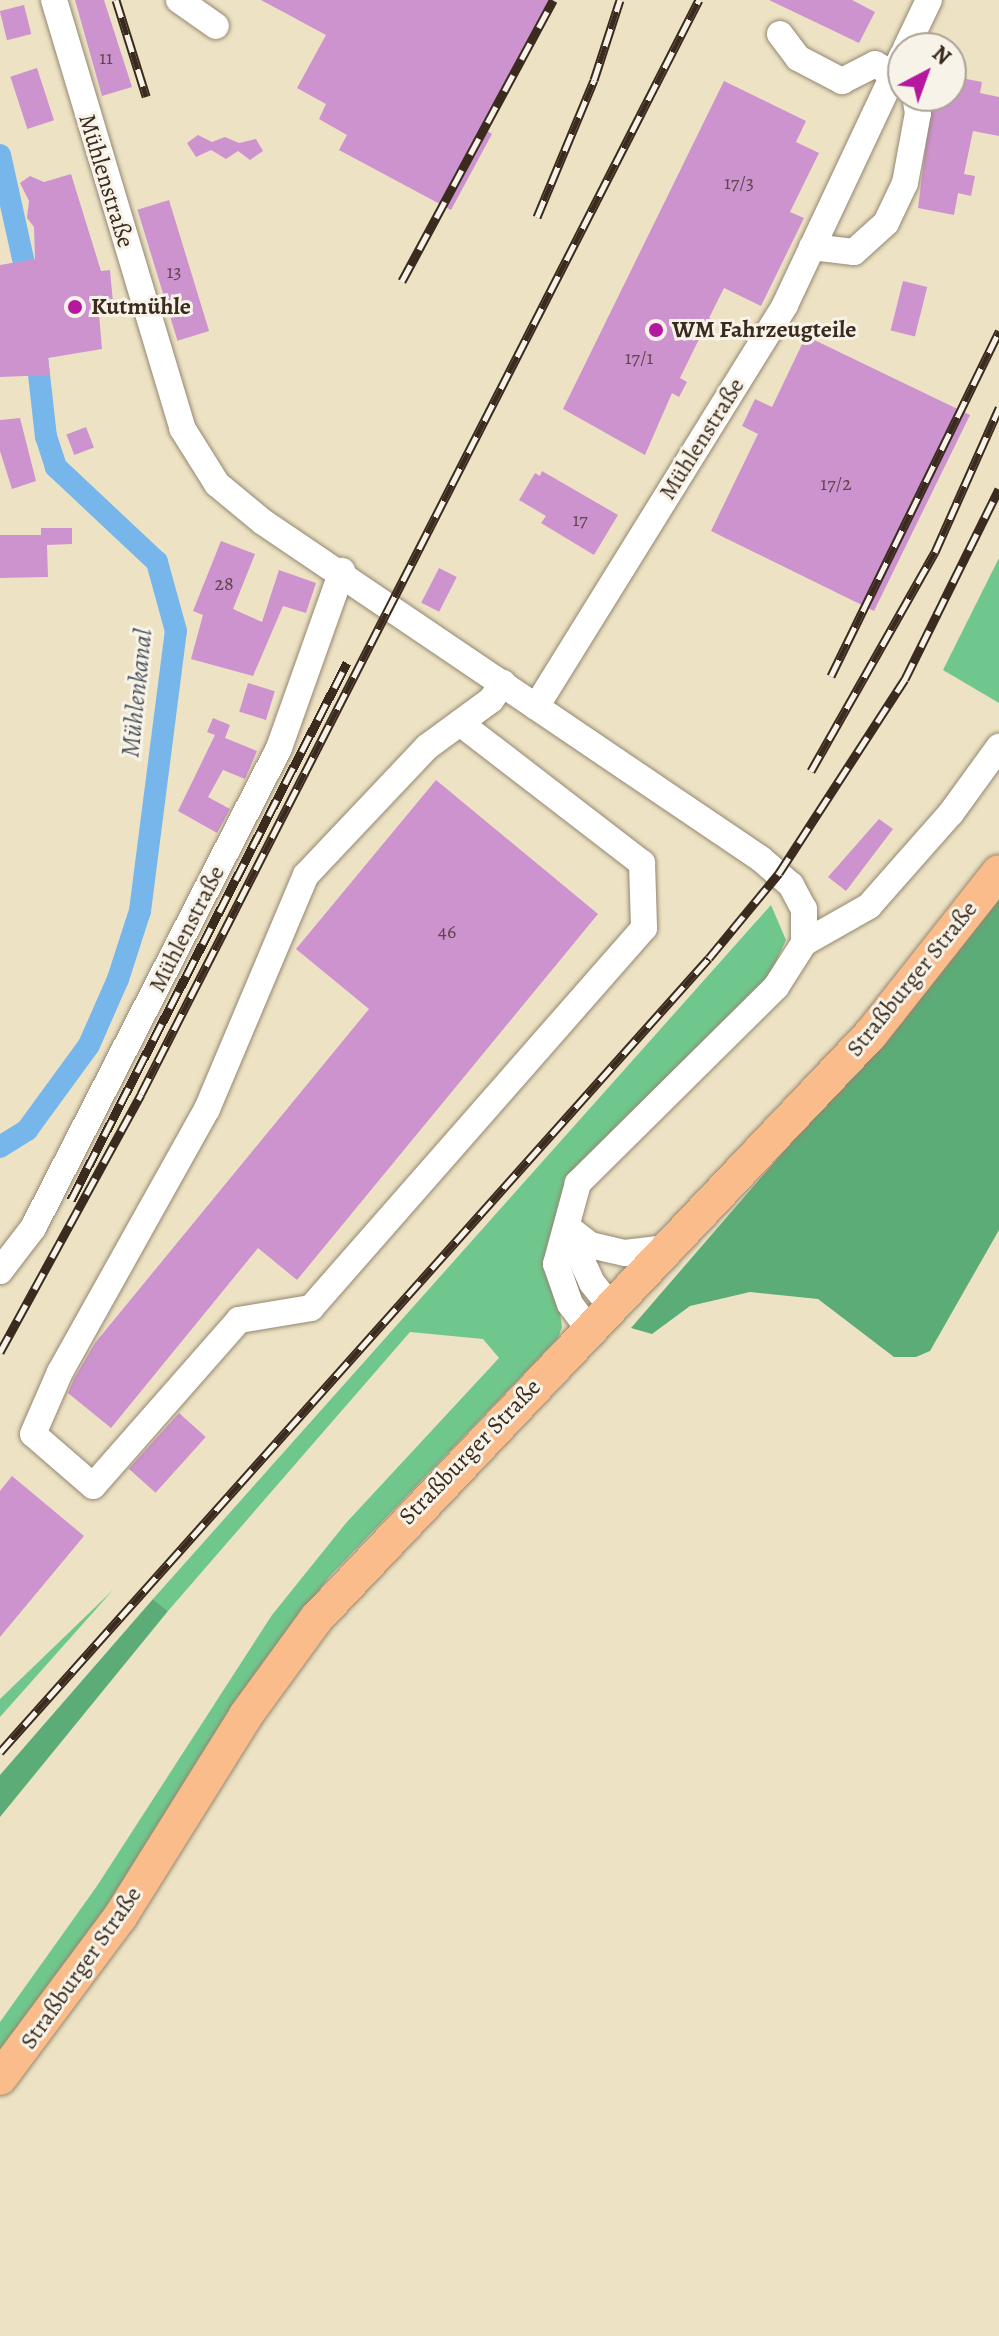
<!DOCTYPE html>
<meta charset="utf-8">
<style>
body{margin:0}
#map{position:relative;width:999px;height:2336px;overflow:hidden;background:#ede3c4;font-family:Alegreya,serif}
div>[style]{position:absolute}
.green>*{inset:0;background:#70c78d}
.forest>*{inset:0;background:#5cac78}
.canal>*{height:22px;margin:-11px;padding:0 11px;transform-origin:11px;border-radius:11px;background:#77b6eb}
.building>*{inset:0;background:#cd93ce;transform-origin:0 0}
.roads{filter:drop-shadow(0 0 2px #948671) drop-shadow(0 0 2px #948671)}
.minor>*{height:26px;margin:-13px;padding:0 13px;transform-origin:13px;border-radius:13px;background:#fff}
.major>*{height:34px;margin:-17px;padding:0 17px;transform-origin:17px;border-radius:17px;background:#f9bc8a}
.rail>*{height:9px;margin-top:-4.5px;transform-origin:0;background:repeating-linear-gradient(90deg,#f7f3e8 0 18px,#3b2a1e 0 36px);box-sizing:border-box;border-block:2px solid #3b2a1e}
.dots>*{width:22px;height:22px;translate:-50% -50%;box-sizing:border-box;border:4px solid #f7f3e8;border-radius:50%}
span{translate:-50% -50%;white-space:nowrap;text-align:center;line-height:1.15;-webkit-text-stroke:6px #f7f3e8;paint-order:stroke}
.number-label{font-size:20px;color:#60444a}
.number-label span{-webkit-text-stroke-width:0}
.street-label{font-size:24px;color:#3b2a1e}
.poi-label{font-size:24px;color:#3b2a1e;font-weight:700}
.left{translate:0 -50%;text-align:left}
.water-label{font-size:26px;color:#4d545c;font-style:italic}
.north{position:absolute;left:887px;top:32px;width:80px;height:80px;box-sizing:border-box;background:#f7f3e8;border:2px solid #aca397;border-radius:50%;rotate:41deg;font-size:22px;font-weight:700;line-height:32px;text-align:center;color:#3b2a1e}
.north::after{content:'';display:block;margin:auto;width:28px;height:36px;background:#b5179e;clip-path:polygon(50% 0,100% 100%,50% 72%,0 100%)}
</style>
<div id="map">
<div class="green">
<div style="clip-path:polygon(999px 558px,999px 703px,943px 670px)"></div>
<div style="clip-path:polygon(771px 905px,786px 940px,769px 976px,561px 1197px,551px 1246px,562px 1327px,558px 1338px,329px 1577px,256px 1676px,67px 1971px,0 2057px,0 2022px,97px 1886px,272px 1615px,346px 1523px,499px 1358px,483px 1339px,410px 1332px,168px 1611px,153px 1599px)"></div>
<div style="clip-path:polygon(113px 1590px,0 1717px,0 1699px)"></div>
</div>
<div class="forest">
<div style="clip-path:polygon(999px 895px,999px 1230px,930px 1351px,916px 1357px,894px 1357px,818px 1299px,750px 1292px,690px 1306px,652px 1334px,631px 1328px,955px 953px)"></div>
<div style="clip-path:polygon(153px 1599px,168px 1611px,0 1817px,0 1775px)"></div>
</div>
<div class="canal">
<div style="left:0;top:155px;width:138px;rotate:77.5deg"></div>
<div style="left:0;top:1147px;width:32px;rotate:-32deg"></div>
<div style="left:27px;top:1130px;width:105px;rotate:-53.9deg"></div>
<div style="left:89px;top:1045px;width:72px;rotate:-66.3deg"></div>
<div style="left:118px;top:979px;width:71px;rotate:-72.1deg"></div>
<div style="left:140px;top:911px;width:282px;rotate:-82.7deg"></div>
<div style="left:176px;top:631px;width:72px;rotate:-105.4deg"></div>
<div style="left:157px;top:562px;width:139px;rotate:-136.8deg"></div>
<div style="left:56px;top:467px;width:32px;rotate:-108deg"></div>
<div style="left:46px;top:437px;width:90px;rotate:-96.4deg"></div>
</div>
<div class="building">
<div style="clip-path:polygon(75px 0,104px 0,132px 87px,102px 96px)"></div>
<div style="clip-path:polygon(261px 0,553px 0,484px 129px,492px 134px,451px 210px,339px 150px,347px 135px,319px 119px,326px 104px,297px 88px,326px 35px)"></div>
<div style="clip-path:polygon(769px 0,852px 0,875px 12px,859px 43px)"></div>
<div style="left:24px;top:5px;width:30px;height:25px;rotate:76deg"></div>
<div style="left:37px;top:68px;width:55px;height:28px;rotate:72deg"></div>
<div style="clip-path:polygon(951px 76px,982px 82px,980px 93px,999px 97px,999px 136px,973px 131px,964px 174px,975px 176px,971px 196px,958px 193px,954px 215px,918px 208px,932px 96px,951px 96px)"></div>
<div style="clip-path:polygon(724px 81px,806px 121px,796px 142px,819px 153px,790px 212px,804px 218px,761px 306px,724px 288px,709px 318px,717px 321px,709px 337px,702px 333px,680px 378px,687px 382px,679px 397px,672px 393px,645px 455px,563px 409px)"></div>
<div style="clip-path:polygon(198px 135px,212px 142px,225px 137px,239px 143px,256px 139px,263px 151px,250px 160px,238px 151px,226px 159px,211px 150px,196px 157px,187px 143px)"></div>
<div style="clip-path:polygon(71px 174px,101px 271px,110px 270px,114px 313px,99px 314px,102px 349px,48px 358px,50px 375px,0 377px,0 265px,35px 259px,34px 227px,27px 218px,29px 201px,20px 183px,30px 176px,44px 182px)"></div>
<div style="left:169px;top:200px;width:137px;height:33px;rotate:73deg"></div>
<div style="left:903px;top:281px;width:25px;height:51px;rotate:14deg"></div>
<div style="clip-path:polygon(806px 336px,970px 415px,874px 611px,711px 531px,758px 434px,742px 426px,755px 399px,772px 407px)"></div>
<div style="clip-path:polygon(20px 418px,36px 481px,12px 489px,0 451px,0 420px)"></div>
<div style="left:86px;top:427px;width:22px;height:21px;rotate:69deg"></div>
<div style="clip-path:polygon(542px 471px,618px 515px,594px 555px,541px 523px,546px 516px,519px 500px,535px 473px,540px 476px)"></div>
<div style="clip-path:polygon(41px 528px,72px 528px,72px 544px,47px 545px,48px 577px,0 578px,0 535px,41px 535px)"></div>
<div style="clip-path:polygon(221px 541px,255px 554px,233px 609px,262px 622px,279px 570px,316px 583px,306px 613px,283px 606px,253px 676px,191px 659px,203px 615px,193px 611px)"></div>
<div style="left:439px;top:568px;width:20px;height:39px;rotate:27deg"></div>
<div style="left:248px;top:683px;width:28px;height:30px;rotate:17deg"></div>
<div style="clip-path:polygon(213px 718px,230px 725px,225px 738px,257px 751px,245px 779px,223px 770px,208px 797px,230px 809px,217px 833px,178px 811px,215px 735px,207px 732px)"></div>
<div style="clip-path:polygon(436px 780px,598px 914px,297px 1280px,258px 1248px,111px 1428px,68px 1393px,74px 1379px,95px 1343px,369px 1009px,296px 949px)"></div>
<div style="clip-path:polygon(879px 819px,893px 829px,846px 891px,828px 877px)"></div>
<div style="left:179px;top:1413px;width:36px;height:75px;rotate:42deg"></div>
<div style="clip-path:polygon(12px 1476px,84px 1536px,0 1637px,0 1491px)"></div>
</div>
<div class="roads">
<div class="minor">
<div style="left:54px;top:0;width:447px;rotate:73.3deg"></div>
<div style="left:182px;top:428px;width:66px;rotate:58deg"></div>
<div style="left:217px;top:484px;width:60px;rotate:39.6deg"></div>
<div style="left:263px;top:522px;width:601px;rotate:34.09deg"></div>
<div style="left:761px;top:859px;width:40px;rotate:41deg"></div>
<div style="left:791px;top:885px;width:27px;rotate:62deg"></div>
<div style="left:804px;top:909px;width:34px;rotate:90deg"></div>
<div style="left:804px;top:943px;width:52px;rotate:122.5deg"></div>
<div style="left:776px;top:987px;width:279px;rotate:135.3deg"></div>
<div style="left:578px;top:1183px;width:84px;rotate:105.2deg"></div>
<div style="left:556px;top:1264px;width:42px;rotate:70.7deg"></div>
<div style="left:570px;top:1304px;width:30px;rotate:53deg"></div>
<div style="left:179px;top:0;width:45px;rotate:35.1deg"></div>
<div style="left:780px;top:34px;width:30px;rotate:53deg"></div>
<div style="left:798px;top:58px;width:50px;rotate:27.6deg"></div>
<div style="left:842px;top:81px;width:37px;rotate:-27deg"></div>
<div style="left:875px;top:64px;width:33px;rotate:31deg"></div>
<div style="left:906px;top:48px;width:53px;rotate:-64.4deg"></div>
<div style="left:812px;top:247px;width:42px;rotate:6.8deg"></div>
<div style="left:854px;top:252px;width:43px;rotate:-42.2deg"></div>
<div style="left:886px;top:223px;width:44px;rotate:-64.6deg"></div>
<div style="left:905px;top:183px;width:71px;rotate:-79.5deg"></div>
<div style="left:918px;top:113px;width:17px;rotate:-100deg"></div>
<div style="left:536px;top:707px;width:473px;rotate:-58.2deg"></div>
<div style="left:785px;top:305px;width:277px;rotate:-64.8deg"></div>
<div style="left:460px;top:723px;width:230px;rotate:37.6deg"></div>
<div style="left:642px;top:863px;width:65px;rotate:88.2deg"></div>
<div style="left:644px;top:928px;width:505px;rotate:131.23deg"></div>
<div style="left:311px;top:1308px;width:73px;rotate:170.5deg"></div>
<div style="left:239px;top:1320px;width:221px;rotate:131.3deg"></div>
<div style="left:93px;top:1486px;width:79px;rotate:-139.1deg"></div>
<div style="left:33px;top:1434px;width:68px;rotate:-66.5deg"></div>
<div style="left:60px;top:1372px;width:301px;rotate:-60.8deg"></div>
<div style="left:207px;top:1109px;width:254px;rotate:-67.1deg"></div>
<div style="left:306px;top:875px;width:176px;rotate:-46.6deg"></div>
<div style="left:427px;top:747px;width:79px;rotate:-36.3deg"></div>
<div style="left:491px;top:700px;width:21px;rotate:-55deg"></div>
<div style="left:804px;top:943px;width:75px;rotate:-29.6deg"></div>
<div style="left:869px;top:906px;width:124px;rotate:-48.6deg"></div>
<div style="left:951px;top:813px;width:82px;rotate:-54deg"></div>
<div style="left:567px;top:1227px;width:29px;rotate:38deg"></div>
<div style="left:590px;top:1245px;width:36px;rotate:13deg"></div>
<div style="left:625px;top:1253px;width:42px;rotate:-6.8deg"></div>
<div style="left:568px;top:1230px;width:58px;rotate:65.6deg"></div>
<div style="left:592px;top:1283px;width:28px;rotate:51deg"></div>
<div style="left:0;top:1271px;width:54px;rotate:-52.5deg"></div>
<div style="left:33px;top:1228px;width:539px;rotate:-62.86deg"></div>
<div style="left:279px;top:748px;width:188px;rotate:-70.4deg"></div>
</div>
<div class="major">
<div style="left:0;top:2078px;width:201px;rotate:-53.3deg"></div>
<div style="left:120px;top:1917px;width:238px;rotate:-58deg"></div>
<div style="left:246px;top:1715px;width:119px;rotate:-53.9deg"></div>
<div style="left:316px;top:1619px;width:806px;rotate:-46.51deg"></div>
<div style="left:871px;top:1034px;width:206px;rotate:-51.7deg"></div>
</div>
</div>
<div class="rail">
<div style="left:116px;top:0;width:101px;rotate:72.6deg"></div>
<div style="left:537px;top:217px;width:148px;rotate:-67.4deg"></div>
<div style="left:594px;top:80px;width:84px;rotate:-72deg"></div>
<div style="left:402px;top:281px;width:319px;rotate:-61.7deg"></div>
<div style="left:831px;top:676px;width:384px;rotate:-64deg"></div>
<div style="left:811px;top:771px;width:252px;rotate:-60.5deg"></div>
<div style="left:935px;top:552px;width:158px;rotate:-66deg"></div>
<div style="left:71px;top:1200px;width:604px;rotate:-62.8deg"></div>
<div style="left:0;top:1352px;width:294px;rotate:-61.3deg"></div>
<div style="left:141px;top:1094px;width:1228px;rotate:-62.98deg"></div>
<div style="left:0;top:1752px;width:1064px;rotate:-48.24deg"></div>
<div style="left:709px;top:958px;width:110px;rotate:-50.5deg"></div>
<div style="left:779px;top:873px;width:231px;rotate:-57deg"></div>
<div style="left:905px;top:679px;width:212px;rotate:-63.7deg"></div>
</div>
<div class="dots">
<div style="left:75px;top:307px;background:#b5179e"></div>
<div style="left:656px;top:330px;background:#b5179e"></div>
</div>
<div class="number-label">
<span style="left:106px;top:57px">11</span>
<span style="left:739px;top:182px">17/3</span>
<span style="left:174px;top:271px">13</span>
<span style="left:639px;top:357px">17/1</span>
<span style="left:836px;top:483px">17/2</span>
<span style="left:580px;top:519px">17</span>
<span style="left:224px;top:583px">28</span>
<span style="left:447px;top:931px">46</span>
</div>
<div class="street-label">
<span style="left:106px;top:181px;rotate:73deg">Mühlenstraße</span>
<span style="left:702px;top:439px;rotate:-58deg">Mühlenstraße</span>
<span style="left:187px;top:929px;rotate:-63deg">Mühlenstraße</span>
<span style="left:912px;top:979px;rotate:-51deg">Straßburger Straße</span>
<span style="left:470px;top:1452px;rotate:-46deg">Straßburger Straße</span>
<span style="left:81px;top:1968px;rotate:-55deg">Straßburger Straße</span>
</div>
<div class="poi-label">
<span class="left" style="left:91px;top:307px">Kutmühle</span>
<span class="left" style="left:672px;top:330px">WM Fahrzeugteile</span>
</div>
<div class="water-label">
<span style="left:137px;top:693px;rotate:-84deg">Mühlenkanal</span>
</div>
<div class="north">N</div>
</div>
